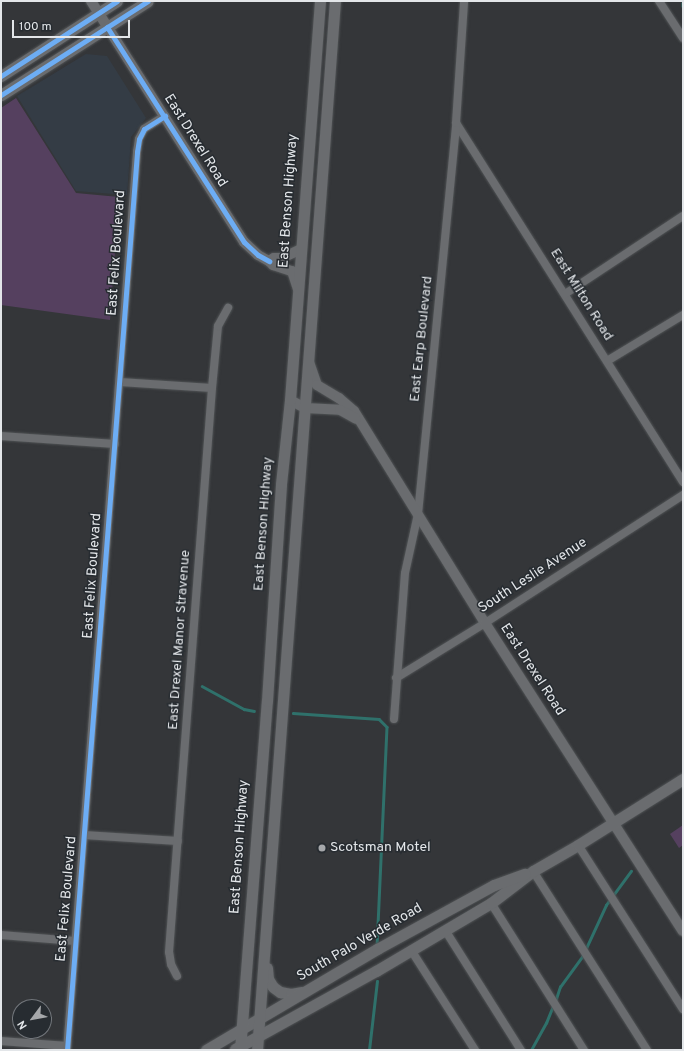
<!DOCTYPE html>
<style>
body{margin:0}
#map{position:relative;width:684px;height:1051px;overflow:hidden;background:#343639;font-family:Overpass,sans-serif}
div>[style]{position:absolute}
.built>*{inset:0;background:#343c45}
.green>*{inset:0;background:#55405f}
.stream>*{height:2.5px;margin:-1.25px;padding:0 1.25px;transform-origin:1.25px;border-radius:1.25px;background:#2f716b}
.roads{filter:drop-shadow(0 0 1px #505355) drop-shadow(0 0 1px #505355)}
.minor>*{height:8px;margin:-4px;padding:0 4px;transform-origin:4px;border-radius:4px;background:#6a6c6f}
.tertiary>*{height:10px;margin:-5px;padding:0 5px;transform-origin:5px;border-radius:5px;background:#6a6c6f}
.secondary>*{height:11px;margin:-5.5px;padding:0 5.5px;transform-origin:5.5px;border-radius:5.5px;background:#6a6c6f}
.cycleway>*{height:5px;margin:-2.5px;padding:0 2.5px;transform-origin:2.5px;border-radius:2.5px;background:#6dadf4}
.dots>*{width:11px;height:11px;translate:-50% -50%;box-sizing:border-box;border:2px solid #272c31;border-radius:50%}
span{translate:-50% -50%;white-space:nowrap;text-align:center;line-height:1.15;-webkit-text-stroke:3px #272c31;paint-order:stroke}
.street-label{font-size:14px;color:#e3e6e9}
.poi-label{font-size:14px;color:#e3e6e9}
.left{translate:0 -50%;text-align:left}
.frame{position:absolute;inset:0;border:2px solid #e3e6e9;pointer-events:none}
.north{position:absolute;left:12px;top:999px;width:40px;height:40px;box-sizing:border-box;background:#272c31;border:1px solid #72767b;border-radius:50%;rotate:238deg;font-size:11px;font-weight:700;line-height:16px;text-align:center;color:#e3e6e9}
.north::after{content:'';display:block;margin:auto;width:14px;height:18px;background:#a6a8ab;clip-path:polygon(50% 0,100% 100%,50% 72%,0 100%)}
.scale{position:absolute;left:12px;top:20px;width:118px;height:18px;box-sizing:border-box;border:2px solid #e3e6e9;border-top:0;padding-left:5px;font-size:12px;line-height:14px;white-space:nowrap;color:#e3e6e9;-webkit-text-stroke:3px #272c31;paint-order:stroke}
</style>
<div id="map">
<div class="built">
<div style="clip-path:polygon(86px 54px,107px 56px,146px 118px,131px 137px,127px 195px,76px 191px,17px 96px)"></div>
</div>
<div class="green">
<div style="clip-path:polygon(16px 98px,76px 193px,119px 197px,110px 320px,1px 305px,1px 108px)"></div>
<div style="clip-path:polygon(683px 825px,683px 845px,679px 848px,670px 834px)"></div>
</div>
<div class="stream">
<div style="left:683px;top:3px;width:3px;rotate:90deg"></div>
<div style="left:202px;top:686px;width:48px;rotate:28.7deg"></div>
<div style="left:244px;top:709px;width:10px;rotate:11deg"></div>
<div style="left:293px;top:713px;width:86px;rotate:4deg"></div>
<div style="left:379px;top:719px;width:11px;rotate:45deg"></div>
<div style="left:387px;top:727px;width:218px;rotate:92.6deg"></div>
<div style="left:555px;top:1002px;width:16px;rotate:-72deg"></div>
<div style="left:560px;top:987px;width:37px;rotate:-54deg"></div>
<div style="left:582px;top:957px;width:57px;rotate:-65.2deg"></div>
<div style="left:606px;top:905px;width:42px;rotate:-53.7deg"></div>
<div style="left:369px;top:1050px;width:69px;rotate:-83.4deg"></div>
<div style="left:531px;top:1050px;width:31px;rotate:-61deg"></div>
<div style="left:546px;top:1023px;width:18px;rotate:-68deg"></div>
</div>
<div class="roads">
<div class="minor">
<div style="left:659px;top:1px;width:44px;rotate:57deg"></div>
<div style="left:456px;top:123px;width:425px;rotate:57.7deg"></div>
<div style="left:565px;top:294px;width:141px;rotate:-33.5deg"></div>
<div style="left:607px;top:361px;width:89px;rotate:-31.2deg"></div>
<div style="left:120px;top:382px;width:92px;rotate:3.7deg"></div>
<div style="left:1px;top:436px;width:114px;rotate:4deg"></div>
<div style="left:396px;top:678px;width:105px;rotate:-31.7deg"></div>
<div style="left:485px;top:623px;width:236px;rotate:-32.9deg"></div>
<div style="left:394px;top:719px;width:146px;rotate:-85.7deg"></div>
<div style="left:405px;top:573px;width:60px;rotate:-77.6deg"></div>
<div style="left:418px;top:514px;width:393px;rotate:-84.4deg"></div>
<div style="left:456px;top:123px;width:122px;rotate:-86.2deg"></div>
<div style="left:84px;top:835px;width:94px;rotate:3.7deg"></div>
<div style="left:578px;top:845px;width:195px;rotate:57.4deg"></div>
<div style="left:533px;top:871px;width:212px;rotate:57.5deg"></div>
<div style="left:491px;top:903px;width:174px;rotate:57.7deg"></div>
<div style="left:445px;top:930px;width:142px;rotate:57.7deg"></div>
<div style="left:1px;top:935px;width:74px;rotate:4.6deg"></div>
<div style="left:411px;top:950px;width:119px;rotate:57.4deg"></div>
<div style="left:177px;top:976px;width:13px;rotate:-117deg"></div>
<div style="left:171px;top:964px;width:12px;rotate:-99deg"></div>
<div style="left:169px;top:952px;width:566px;rotate:-85.64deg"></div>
<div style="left:212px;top:388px;width:62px;rotate:-84.5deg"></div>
<div style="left:218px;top:326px;width:21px;rotate:-61deg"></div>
<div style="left:1px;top:1041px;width:66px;rotate:4.3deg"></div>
<div style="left:67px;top:1050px;width:901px;rotate:-85.54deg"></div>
<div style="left:137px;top:152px;width:13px;rotate:-81deg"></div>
<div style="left:139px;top:139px;width:11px;rotate:-63deg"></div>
<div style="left:144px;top:129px;width:25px;rotate:-32deg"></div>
</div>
<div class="tertiary">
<div style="left:91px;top:1px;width:285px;rotate:57.6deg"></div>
<div style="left:244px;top:242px;width:19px;rotate:43deg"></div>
<div style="left:258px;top:255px;width:13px;rotate:29deg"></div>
<div style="left:269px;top:261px;width:6px;rotate:45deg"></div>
<div style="left:273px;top:265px;width:20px;rotate:18deg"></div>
<div style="left:292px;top:271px;width:19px;rotate:72deg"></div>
<div style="left:269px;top:261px;width:6px;rotate:-31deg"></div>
<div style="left:274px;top:258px;width:8px"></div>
<div style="left:282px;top:258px;width:21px;rotate:-25deg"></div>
<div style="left:309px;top:362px;width:24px;rotate:71deg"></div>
<div style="left:317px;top:385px;width:26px;rotate:31deg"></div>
<div style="left:339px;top:398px;width:20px;rotate:41deg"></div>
<div style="left:354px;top:411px;width:249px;rotate:58.3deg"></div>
<div style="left:485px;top:623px;width:366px;rotate:57.3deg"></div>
<div style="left:290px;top:400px;width:17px;rotate:28deg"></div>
<div style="left:305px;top:408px;width:35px;rotate:3deg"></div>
<div style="left:340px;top:410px;width:18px;rotate:29deg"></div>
</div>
<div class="secondary">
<div style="left:1px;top:76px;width:138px;rotate:-32.9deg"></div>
<div style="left:1px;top:95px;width:174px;rotate:-32.6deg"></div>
<div style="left:267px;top:968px;width:11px;rotate:85deg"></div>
<div style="left:268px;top:979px;width:9px;rotate:58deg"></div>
<div style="left:273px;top:987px;width:9px;rotate:36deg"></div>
<div style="left:280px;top:992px;width:11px;rotate:10deg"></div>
<div style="left:291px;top:994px;width:10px;rotate:-11deg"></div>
<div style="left:235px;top:1049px;width:161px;rotate:-29deg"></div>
<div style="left:376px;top:971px;width:134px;rotate:-30.6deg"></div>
<div style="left:491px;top:903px;width:53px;rotate:-37.3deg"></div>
<div style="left:533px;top:871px;width:52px;rotate:-30deg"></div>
<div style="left:578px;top:845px;width:124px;rotate:-32.2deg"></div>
<div style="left:206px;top:1050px;width:199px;rotate:-30.6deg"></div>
<div style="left:377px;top:949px;width:133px;rotate:-28.7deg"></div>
<div style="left:494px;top:885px;width:33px;rotate:-20deg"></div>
<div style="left:240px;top:1050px;width:350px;rotate:-85.6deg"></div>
<div style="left:267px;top:701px;width:217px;rotate:-86.3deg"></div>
<div style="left:281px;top:484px;width:84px;rotate:-83.9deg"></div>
<div style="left:290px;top:400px;width:400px;rotate:-85.7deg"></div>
<div style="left:257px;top:1050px;width:1052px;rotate:-85.75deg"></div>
</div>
</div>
<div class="cycleway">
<div style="left:107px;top:27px;width:255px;rotate:57.5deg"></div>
<div style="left:244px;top:242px;width:19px;rotate:43deg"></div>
<div style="left:258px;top:255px;width:13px;rotate:29deg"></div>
<div style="left:1px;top:76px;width:138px;rotate:-32.9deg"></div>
<div style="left:1px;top:95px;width:174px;rotate:-32.6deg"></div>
<div style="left:67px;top:1050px;width:901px;rotate:-85.54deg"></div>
<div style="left:137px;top:152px;width:13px;rotate:-81deg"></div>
<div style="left:139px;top:139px;width:11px;rotate:-63deg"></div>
<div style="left:144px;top:129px;width:25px;rotate:-32deg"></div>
</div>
<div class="dots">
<div style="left:322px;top:848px;background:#a6a8ab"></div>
</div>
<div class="street-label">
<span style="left:195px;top:141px;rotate:58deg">East Drexel Road</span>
<span style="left:289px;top:201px;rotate:-86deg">East Benson Highway</span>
<span style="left:117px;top:253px;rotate:-86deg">East Felix Boulevard</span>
<span style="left:581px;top:295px;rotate:58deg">East Milton Road</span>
<span style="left:422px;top:339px;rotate:-84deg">East Earp Boulevard</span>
<span style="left:264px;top:524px;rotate:-86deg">East Benson Highway</span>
<span style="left:93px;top:576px;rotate:-86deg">East Felix Boulevard</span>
<span style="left:533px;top:576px;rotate:-33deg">South Leslie Avenue</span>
<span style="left:180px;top:640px;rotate:-86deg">East Drexel Manor Stravenue</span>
<span style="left:532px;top:670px;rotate:57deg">East Drexel Road</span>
<span style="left:240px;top:847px;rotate:-86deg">East Benson Highway</span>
<span style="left:67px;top:899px;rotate:-85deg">East Felix Boulevard</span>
<span style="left:360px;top:943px;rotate:-30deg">South Palo Verde Road</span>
</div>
<div class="poi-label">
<span class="left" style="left:330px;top:848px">Scotsman Motel</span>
</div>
<div class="frame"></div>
<div class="north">N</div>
<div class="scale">100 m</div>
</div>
